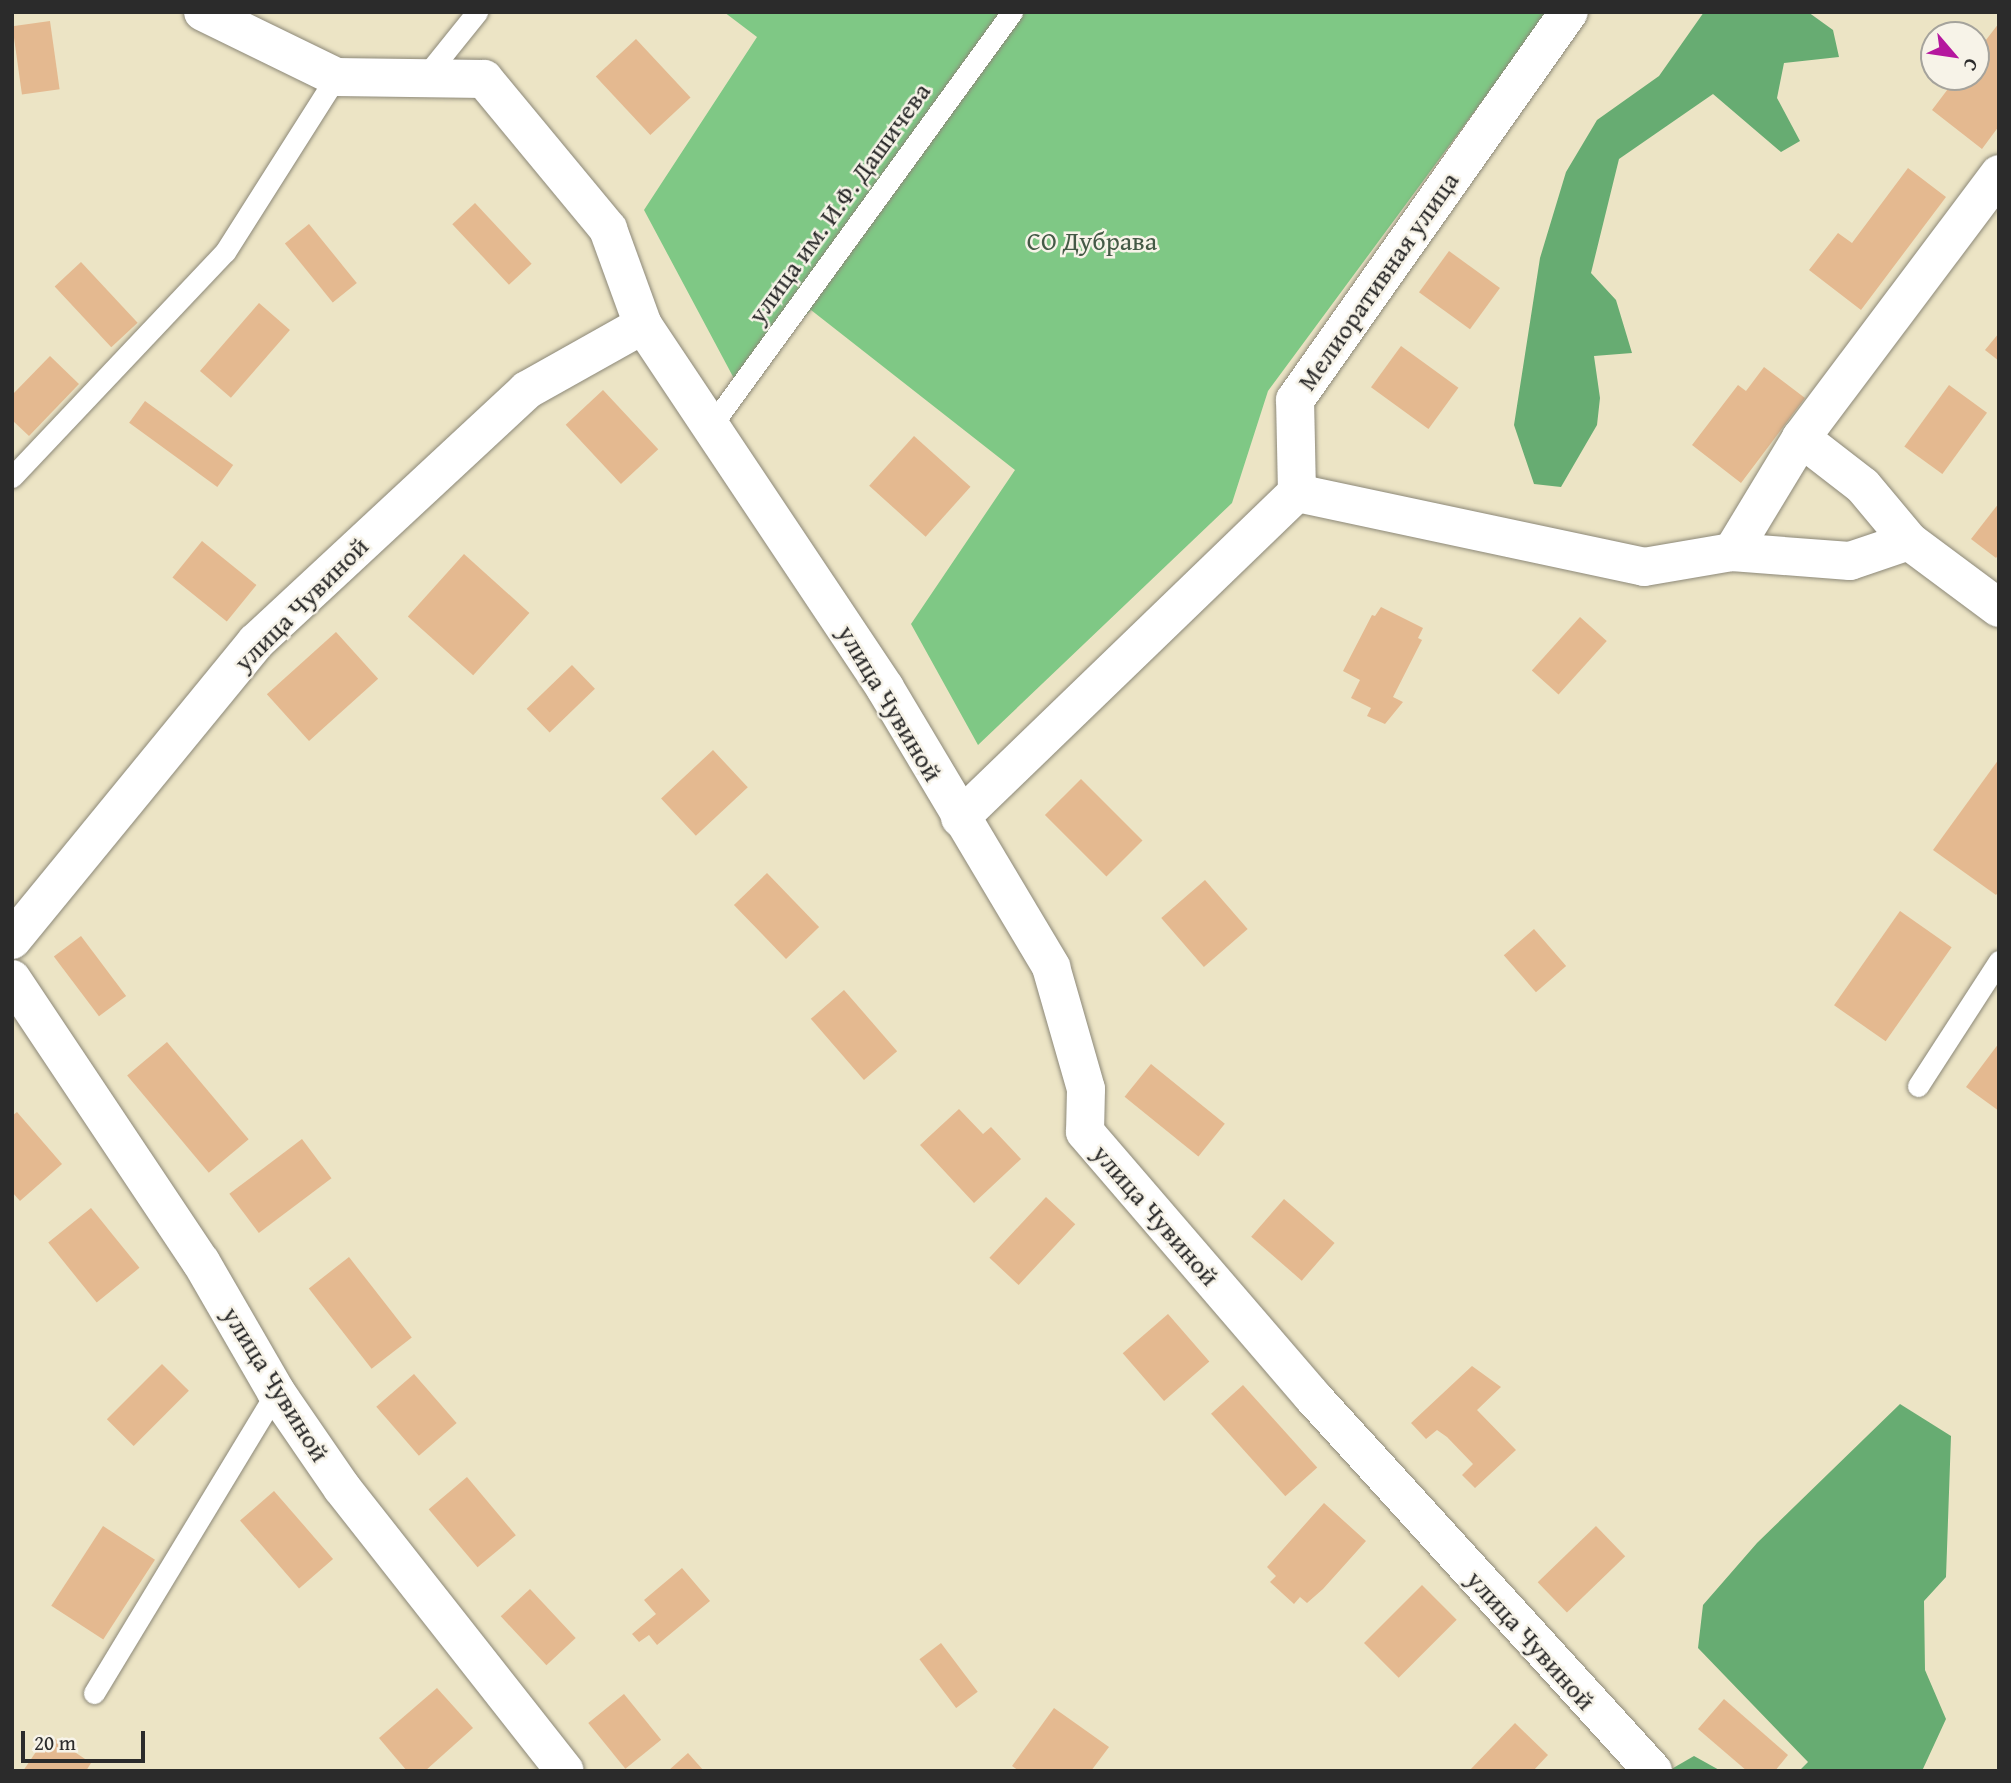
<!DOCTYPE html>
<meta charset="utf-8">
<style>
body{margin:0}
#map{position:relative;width:2011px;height:1783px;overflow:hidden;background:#ece4c5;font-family:"Gentium Book Plus",serif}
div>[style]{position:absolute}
.green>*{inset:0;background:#7fc885}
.forest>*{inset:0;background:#67ac72}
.building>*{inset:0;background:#e4b990;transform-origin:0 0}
.roads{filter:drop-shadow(0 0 2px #8c8878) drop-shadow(0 0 2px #8c8878)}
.lane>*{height:21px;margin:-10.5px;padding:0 10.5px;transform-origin:10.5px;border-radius:10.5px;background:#fff}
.street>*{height:38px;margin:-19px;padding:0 19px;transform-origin:19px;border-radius:19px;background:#fff}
span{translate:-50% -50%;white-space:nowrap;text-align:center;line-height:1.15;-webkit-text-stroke:5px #f7f3e8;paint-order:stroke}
.street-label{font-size:26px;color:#2b2b2b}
.park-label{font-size:26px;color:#445a46}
.frame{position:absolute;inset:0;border:14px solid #2b2b2b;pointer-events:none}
.north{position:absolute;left:1920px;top:21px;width:70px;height:70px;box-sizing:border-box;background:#f7f3e8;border:2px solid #a5a39c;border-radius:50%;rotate:119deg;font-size:19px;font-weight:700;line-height:28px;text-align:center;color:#2b2b2b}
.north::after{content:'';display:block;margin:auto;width:24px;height:32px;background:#b5179e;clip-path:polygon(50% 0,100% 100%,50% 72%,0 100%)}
.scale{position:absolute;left:21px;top:1731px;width:124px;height:32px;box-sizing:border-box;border:4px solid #2b2b2b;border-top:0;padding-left:9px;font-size:21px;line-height:24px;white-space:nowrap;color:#2b2b2b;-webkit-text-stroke:5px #f7f3e8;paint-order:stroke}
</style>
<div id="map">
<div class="green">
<div style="clip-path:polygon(724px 12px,1548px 12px,1268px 391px,1232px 503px,978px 745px,911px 624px,1015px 470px,811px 310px,738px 386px,644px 210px,757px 37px)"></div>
</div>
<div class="forest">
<div style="clip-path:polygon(1704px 12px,1808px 12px,1833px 30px,1839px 57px,1784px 63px,1777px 98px,1800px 141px,1781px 152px,1713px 94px,1619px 159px,1591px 273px,1616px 300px,1632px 353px,1594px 356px,1600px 398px,1597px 425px,1561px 487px,1534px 484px,1514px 425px,1540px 258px,1566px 172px,1597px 120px,1659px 76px)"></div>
<div style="clip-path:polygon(1900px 1404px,1951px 1436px,1946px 1577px,1924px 1601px,1925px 1670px,1946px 1719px,1922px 1771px,1799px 1771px,1808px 1762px,1698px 1648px,1703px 1605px,1757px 1543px)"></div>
<div style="clip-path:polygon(1694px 1756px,1721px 1771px,1668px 1771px)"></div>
</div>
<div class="building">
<div style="left:50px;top:21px;width:69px;height:38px;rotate:82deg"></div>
<div style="clip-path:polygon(1999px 23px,1999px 126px,1982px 149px,1932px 110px,1957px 77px,1976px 77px,1976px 53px)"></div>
<div style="left:636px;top:39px;width:80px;height:55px;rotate:47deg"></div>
<div style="clip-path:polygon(1908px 168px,1946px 197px,1861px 310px,1809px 270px,1838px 233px,1852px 243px)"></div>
<div style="left:475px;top:203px;width:83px;height:31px;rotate:47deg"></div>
<div style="left:309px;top:224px;width:76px;height:31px;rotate:51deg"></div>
<div style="left:1449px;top:251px;width:63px;height:51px;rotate:36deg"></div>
<div style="left:81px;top:262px;width:83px;height:36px;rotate:47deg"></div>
<div style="left:259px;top:303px;width:41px;height:90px;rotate:41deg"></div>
<div style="clip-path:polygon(1999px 333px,1999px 361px,1985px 350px)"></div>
<div style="left:1401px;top:346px;width:71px;height:51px;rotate:36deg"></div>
<div style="clip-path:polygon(50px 356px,79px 384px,29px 436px,12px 420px,12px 395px)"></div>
<div style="clip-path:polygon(1764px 367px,1805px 398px,1741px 483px,1692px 445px,1738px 385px,1746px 391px)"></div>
<div style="left:1949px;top:385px;width:47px;height:76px;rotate:36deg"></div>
<div style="left:603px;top:390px;width:81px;height:51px;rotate:47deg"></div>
<div style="left:145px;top:401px;width:109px;height:27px;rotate:36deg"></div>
<div style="left:914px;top:436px;width:76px;height:67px;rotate:42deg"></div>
<div style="clip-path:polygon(1999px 503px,1999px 554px,1996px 558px,1971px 539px)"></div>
<div style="left:202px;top:541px;width:70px;height:47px;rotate:39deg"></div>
<div style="left:464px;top:554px;width:88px;height:84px;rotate:42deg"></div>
<div style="clip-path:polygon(1381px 607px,1423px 628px,1418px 638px,1422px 640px,1393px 697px,1403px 702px,1385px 724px,1367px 716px,1371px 708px,1351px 698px,1360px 680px,1343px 671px,1372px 615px,1375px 616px)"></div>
<div style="left:1580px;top:617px;width:36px;height:72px;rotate:42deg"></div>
<div style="left:336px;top:632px;width:63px;height:93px;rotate:48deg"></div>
<div style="left:572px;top:665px;width:33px;height:63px;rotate:46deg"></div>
<div style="left:713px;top:750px;width:51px;height:71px;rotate:47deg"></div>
<div style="clip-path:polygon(1999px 759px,1999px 891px,1996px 895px,1933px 850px)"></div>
<div style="left:1081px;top:779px;width:87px;height:51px;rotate:45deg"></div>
<div style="left:767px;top:873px;width:75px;height:46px;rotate:46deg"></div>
<div style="left:1205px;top:880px;width:65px;height:58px;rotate:49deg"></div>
<div style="left:1900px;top:911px;width:63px;height:115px;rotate:35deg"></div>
<div style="left:1534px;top:929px;width:49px;height:40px;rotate:49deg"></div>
<div style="left:81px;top:936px;width:75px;height:34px;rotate:53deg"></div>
<div style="left:844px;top:990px;width:81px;height:44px;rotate:49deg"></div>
<div style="left:167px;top:1042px;width:127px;height:52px;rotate:50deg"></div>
<div style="clip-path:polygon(1999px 1043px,1999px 1111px,1966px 1087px)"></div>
<div style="left:1151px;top:1064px;width:95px;height:42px;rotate:39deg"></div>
<div style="clip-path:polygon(959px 1109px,983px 1134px,991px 1127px,1021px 1159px,974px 1203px,920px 1145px)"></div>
<div style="clip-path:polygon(17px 1112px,62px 1164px,20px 1201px,12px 1192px,12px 1116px)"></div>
<div style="left:302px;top:1139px;width:49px;height:91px;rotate:53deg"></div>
<div style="left:1046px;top:1197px;width:40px;height:83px;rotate:43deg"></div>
<div style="left:1284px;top:1199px;width:67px;height:50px;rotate:41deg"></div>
<div style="left:91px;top:1208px;width:77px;height:55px;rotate:51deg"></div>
<div style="left:349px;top:1257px;width:102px;height:51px;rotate:52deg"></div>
<div style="left:1168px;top:1314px;width:63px;height:60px;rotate:49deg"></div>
<div style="left:162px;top:1364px;width:38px;height:78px;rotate:45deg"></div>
<div style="clip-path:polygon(1472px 1366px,1501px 1387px,1477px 1410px,1516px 1450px,1475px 1488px,1462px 1475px,1473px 1464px,1447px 1437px,1437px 1430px,1426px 1439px,1411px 1423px)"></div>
<div style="left:414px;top:1374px;width:65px;height:50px;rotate:49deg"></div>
<div style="left:1243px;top:1385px;width:111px;height:43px;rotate:48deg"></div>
<div style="left:467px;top:1477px;width:76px;height:50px;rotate:50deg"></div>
<div style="left:274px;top:1491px;width:90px;height:45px;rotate:49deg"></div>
<div style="clip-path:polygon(1324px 1503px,1366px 1541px,1323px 1589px,1307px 1603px,1300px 1597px,1294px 1604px,1270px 1582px,1276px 1576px,1267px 1567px)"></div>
<div style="left:103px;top:1526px;width:62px;height:95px;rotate:33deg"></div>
<div style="left:1596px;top:1526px;width:42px;height:81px;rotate:46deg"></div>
<div style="clip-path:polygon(682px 1568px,710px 1601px,657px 1645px,649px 1635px,639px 1642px,632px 1634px,656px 1614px,644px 1600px)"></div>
<div style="left:1422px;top:1585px;width:49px;height:82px;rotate:45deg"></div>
<div style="left:530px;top:1589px;width:67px;height:40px;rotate:47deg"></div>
<div style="left:941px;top:1643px;width:61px;height:27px;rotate:53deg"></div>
<div style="clip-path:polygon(437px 1688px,473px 1728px,425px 1771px,407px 1771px,379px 1738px)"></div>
<div style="left:624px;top:1694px;width:59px;height:46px;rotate:51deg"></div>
<div style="clip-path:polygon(1724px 1699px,1788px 1755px,1775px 1771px,1747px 1771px,1698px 1729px)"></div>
<div style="clip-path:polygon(1054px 1708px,1109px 1747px,1091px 1771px,1019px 1771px,1012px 1766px)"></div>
<div style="clip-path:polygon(1515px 1723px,1548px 1755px,1533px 1771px,1469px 1771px)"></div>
<div style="clip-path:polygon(48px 1734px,91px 1763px,86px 1771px,23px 1771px)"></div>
<div style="clip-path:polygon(688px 1753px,704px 1771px,668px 1771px)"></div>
</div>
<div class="roads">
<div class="lane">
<div style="left:424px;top:78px;width:85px;rotate:-51.2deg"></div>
<div style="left:711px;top:426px;width:512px;rotate:-53.98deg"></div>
<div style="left:12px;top:477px;width:310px;rotate:-46.6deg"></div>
<div style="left:225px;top:252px;width:207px;rotate:-57.6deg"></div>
<div style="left:1918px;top:1086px;width:149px;rotate:-57.1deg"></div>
<div style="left:94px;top:1693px;width:352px;rotate:-58.8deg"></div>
</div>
<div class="street">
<div style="left:203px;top:12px;width:148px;rotate:26deg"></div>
<div style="left:336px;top:77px;width:148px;rotate:0.8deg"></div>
<div style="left:484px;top:79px;width:195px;rotate:50.4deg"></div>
<div style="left:608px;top:229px;width:102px;rotate:70deg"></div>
<div style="left:643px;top:325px;width:436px;rotate:56.3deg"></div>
<div style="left:885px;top:688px;width:325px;rotate:59.2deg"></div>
<div style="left:1051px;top:967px;width:127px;rotate:74deg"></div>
<div style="left:1086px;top:1089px;width:43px;rotate:91.3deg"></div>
<div style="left:1085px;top:1132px;width:348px;rotate:49.3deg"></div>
<div style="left:1312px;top:1396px;width:507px;rotate:47.72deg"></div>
<div style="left:1801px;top:438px;width:78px;rotate:37.7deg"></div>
<div style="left:1863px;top:486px;width:72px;rotate:50.1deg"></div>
<div style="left:1297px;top:493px;width:355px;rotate:12deg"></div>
<div style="left:1644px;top:567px;width:89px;rotate:-9.7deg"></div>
<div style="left:1732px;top:552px;width:118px;rotate:4.4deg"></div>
<div style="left:1850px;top:561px;width:62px;rotate:-18.7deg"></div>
<div style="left:1909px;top:541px;width:112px;rotate:36.7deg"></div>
<div style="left:1732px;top:552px;width:133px;rotate:-58.8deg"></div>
<div style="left:1801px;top:438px;width:330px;rotate:-53.1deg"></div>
<div style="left:960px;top:818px;width:468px;rotate:-44deg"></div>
<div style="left:1297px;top:493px;width:93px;rotate:-91.2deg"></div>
<div style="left:1295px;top:400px;width:475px;rotate:-54.8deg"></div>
<div style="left:12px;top:940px;width:385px;rotate:-50.7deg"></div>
<div style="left:256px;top:642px;width:370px;rotate:-42.9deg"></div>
<div style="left:527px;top:390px;width:133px;rotate:-29.3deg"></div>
<div style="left:12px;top:979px;width:340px;rotate:56.3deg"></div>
<div style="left:201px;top:1262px;width:150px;rotate:60deg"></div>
<div style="left:276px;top:1392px;width:116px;rotate:55.5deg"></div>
<div style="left:342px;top:1488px;width:360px;rotate:51.8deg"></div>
</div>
</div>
<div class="street-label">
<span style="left:839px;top:203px;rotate:-54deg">улица им. И.Ф. Дашичева</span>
<span style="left:1378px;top:281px;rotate:-55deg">Мелиоративная улица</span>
<span style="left:301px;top:604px;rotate:-45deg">улица Чувиной</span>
<span style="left:890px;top:703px;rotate:59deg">улица Чувиной</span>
<span style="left:1156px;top:1215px;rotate:49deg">улица Чувиной</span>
<span style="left:276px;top:1384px;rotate:58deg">улица Чувиной</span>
<span style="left:1531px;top:1640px;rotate:48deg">улица Чувиной</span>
</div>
<div class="park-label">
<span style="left:1092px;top:241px">СО Дубрава</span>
</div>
<div class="frame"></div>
<div class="north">С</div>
<div class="scale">20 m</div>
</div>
